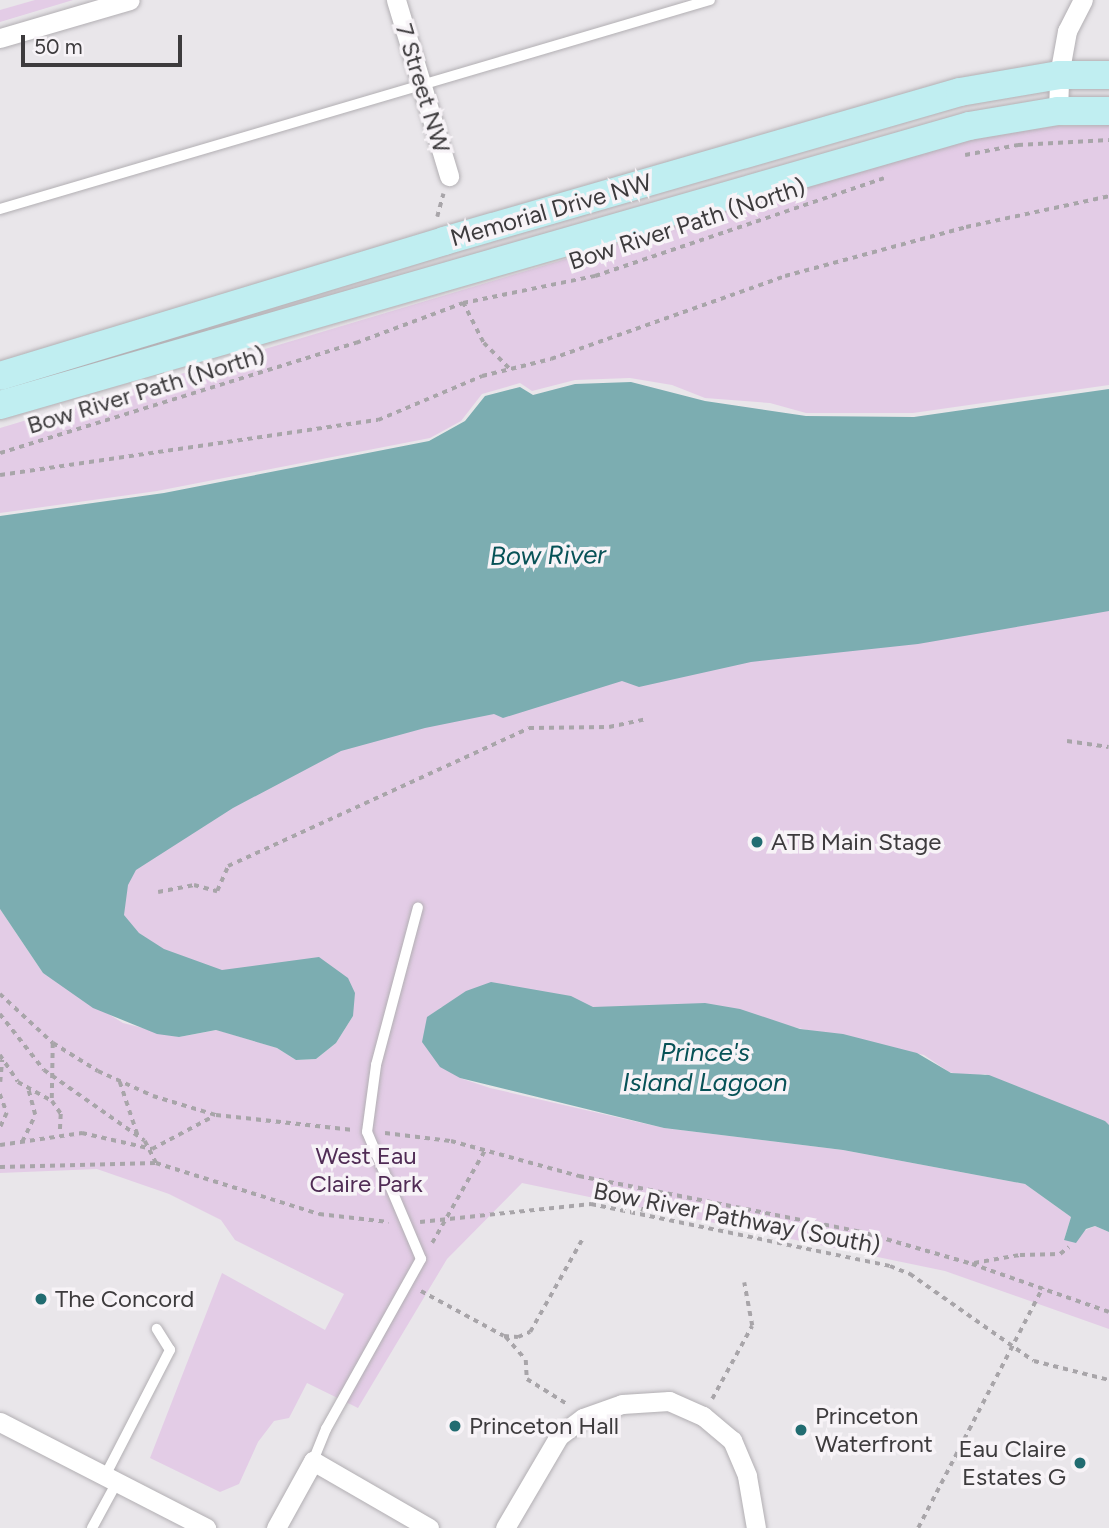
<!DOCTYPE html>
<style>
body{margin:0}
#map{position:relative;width:1109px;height:1528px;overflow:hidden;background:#e9e6ea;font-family:Figtree,sans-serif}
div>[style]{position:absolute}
.green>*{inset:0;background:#e3cce6}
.water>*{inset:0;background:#7cadb1}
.path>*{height:3.5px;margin-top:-1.75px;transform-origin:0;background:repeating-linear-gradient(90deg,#a8a5a9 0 5px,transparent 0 10px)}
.roads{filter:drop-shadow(0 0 2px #b2afb3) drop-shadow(0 0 2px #b2afb3)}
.lane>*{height:10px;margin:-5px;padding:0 5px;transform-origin:5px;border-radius:5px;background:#fff}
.street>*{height:19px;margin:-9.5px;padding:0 9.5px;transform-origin:9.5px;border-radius:9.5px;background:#fff}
.secondary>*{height:28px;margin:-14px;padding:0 14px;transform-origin:14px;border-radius:14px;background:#c0eef1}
.dots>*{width:19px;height:19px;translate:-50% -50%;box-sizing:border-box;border:4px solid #f7f3f7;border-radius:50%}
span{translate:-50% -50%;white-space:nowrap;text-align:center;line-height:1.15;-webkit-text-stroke:7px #f7f3f7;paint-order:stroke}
.street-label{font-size:24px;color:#3d3b3d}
.poi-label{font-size:24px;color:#3d3b3d}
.left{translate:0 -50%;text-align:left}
.right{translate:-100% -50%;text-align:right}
.park-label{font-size:24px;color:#502c55}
.water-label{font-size:26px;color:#075257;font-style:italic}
.scale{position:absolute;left:21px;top:35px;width:161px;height:32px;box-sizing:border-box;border:4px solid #3d3b3d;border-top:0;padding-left:9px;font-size:21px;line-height:24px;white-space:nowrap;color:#3d3b3d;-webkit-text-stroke:5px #f7f3f7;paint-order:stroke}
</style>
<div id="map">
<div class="green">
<div style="clip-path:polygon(35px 0,73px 0,0 22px,0 10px)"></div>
<div style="clip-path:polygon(1109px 125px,1109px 385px,913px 413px,806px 413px,770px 403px,705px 398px,672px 385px,630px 378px,575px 380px,532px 391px,520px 383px,482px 394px,461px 421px,430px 438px,157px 491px,0 513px,0 428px,961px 141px,1055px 126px)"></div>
<div style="clip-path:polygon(1109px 604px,1109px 1125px,985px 1074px,970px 1077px,949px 1072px,924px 1055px,723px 1012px,441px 1007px,432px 1017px,423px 1042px,460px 1078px,490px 1088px,664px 1128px,843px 1150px,1025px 1184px,1071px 1217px,1064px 1240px,1095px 1226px,1109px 1232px,1109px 1329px,945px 1271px,522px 1183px,447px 1259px,358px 1408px,307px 1383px,289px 1418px,274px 1421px,258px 1442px,239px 1484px,220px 1492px,150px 1458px,222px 1273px,325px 1330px,344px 1294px,235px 1240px,221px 1220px,169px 1194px,97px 1169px,0 1173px,0 909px,43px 973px,123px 1023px,179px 1037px,217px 1030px,277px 1048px,296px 1060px,316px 1059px,336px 1043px,353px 1016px,169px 960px,123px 926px,119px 889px,136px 861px,341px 744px,621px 675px)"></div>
</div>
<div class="water">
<div style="clip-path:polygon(631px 382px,705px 401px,806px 416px,914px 417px,1109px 389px,1109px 611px,918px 644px,751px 662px,639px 687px,622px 681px,503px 718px,494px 714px,425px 728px,341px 751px,233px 808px,136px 870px,128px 885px,124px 915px,139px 933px,164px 949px,222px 970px,319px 957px,348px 978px,355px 993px,353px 1016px,336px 1043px,316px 1059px,296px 1060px,277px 1048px,216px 1030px,179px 1037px,157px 1034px,93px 1008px,43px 973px,0 909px,0 516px,164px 493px,429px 441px,465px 421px,485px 396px,520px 387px,533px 395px,575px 384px)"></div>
<div style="clip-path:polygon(491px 982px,571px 996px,593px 1007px,705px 1003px,740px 1009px,800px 1029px,843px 1034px,917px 1053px,951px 1073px,989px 1075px,1105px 1121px,1109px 1125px,1109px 1232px,1095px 1226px,1086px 1229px,1076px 1243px,1064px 1240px,1071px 1217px,1025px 1184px,843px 1150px,664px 1128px,460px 1078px,440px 1067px,422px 1042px,427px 1017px,466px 991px)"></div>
</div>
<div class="path">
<div style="left:965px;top:155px;width:54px;rotate:-10.7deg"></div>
<div style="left:1018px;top:145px;width:91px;rotate:-3.1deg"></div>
<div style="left:437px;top:217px;width:24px;rotate:-75deg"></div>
<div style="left:463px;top:302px;width:46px;rotate:62.9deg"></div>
<div style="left:484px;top:343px;width:37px;rotate:45deg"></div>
<div style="left:0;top:453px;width:373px;rotate:-17.2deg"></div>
<div style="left:356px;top:343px;width:114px;rotate:-20.5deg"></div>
<div style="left:463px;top:303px;width:135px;rotate:-11.6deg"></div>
<div style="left:595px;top:276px;width:305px;rotate:-18.7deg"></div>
<div style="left:0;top:475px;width:382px;rotate:-8.3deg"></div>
<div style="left:378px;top:420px;width:113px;rotate:-22.9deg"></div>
<div style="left:482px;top:376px;width:71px;rotate:-13.8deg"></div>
<div style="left:551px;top:359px;width:248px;rotate:-19.5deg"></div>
<div style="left:785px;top:276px;width:188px;rotate:-15.1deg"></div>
<div style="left:966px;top:227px;width:146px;rotate:-12.2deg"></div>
<div style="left:1067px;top:741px;width:42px;rotate:8.1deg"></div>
<div style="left:158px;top:892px;width:37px;rotate:-11deg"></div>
<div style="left:194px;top:885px;width:24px;rotate:15deg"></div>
<div style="left:217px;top:891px;width:27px;rotate:-66deg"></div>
<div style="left:228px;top:866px;width:331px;rotate:-24.6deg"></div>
<div style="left:529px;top:728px;width:80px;rotate:-0.7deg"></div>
<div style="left:609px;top:727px;width:39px;rotate:-12deg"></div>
<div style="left:0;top:994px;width:72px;rotate:42.8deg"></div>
<div style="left:53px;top:1043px;width:53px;rotate:31.9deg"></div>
<div style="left:98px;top:1071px;width:60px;rotate:24.4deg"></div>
<div style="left:153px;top:1096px;width:66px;rotate:16.8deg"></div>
<div style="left:216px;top:1115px;width:138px;rotate:6.2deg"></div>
<div style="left:0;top:1014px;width:71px;rotate:51.8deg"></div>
<div style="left:44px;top:1070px;width:123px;rotate:35.1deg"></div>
<div style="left:145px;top:1141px;width:25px;rotate:63deg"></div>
<div style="left:53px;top:1043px;width:58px;rotate:91deg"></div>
<div style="left:52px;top:1101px;width:16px;rotate:55deg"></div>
<div style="left:61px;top:1114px;width:19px;rotate:93deg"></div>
<div style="left:0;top:1055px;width:32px;rotate:56deg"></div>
<div style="left:18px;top:1082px;width:39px;rotate:29deg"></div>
<div style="left:0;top:1082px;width:22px;rotate:-85deg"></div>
<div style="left:120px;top:1082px;width:57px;rotate:71.6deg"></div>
<div style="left:0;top:1094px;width:20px;rotate:70deg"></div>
<div style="left:7px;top:1113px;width:17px;rotate:115deg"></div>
<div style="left:385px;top:1133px;width:66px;rotate:6.9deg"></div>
<div style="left:451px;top:1141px;width:133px;rotate:15.3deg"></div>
<div style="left:579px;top:1176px;width:284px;rotate:11.2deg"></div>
<div style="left:858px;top:1231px;width:119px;rotate:16.1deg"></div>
<div style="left:972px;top:1264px;width:145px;rotate:19.3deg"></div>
<div style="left:22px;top:1142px;width:30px;rotate:-64deg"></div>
<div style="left:35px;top:1115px;width:28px;rotate:-105deg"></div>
<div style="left:0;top:1145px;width:83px;rotate:-8.3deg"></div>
<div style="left:82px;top:1133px;width:72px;rotate:12.9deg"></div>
<div style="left:152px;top:1149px;width:70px;rotate:-28deg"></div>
<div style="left:0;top:1167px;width:156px;rotate:-1.5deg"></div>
<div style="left:156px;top:1163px;width:171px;rotate:17.4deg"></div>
<div style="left:319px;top:1214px;width:70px;rotate:6.5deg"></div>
<div style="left:642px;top:1212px;width:22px;rotate:-69deg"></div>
<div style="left:420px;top:1222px;width:172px;rotate:-6deg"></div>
<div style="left:591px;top:1204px;width:305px;rotate:11.7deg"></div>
<div style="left:890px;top:1266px;width:22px;rotate:22deg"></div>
<div style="left:910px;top:1274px;width:151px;rotate:35.1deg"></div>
<div style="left:1034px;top:1361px;width:77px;rotate:14.2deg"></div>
<div style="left:432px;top:1243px;width:107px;rotate:-60.3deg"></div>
<div style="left:974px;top:1263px;width:47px;rotate:-9.9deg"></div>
<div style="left:1020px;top:1255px;width:40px;rotate:-1.4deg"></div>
<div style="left:1060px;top:1254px;width:11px;rotate:-38deg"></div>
<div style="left:421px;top:1291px;width:94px;rotate:28.5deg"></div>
<div style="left:504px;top:1336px;width:14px;rotate:4deg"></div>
<div style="left:518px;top:1337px;width:13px;rotate:-23deg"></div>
<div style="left:530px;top:1332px;width:108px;rotate:-60.6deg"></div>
<div style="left:506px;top:1337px;width:30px;rotate:49deg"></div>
<div style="left:526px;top:1360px;width:19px;rotate:87deg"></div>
<div style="left:527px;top:1379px;width:47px;rotate:32deg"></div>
<div style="left:712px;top:1399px;width:83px;rotate:-61.3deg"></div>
<div style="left:752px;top:1326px;width:44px;rotate:-100.5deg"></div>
<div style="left:918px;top:1528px;width:271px;rotate:-62.6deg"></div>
</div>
<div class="roads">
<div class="lane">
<div style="left:0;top:209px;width:740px;rotate:-16.4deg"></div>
<div style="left:313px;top:1461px;width:35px;rotate:-68deg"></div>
<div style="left:326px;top:1429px;width:195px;rotate:-60.8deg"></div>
<div style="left:421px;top:1259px;width:138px;rotate:-113deg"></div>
<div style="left:367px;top:1132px;width:68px;rotate:-82.3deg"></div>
<div style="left:376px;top:1065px;width:163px;rotate:-75.1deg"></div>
<div style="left:105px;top:1476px;width:142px;rotate:-62.7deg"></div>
<div style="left:170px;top:1350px;width:25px;rotate:-122deg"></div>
<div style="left:92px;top:1528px;width:52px;rotate:-61.5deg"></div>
</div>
<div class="street">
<div style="left:396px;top:0;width:184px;rotate:73.2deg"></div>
<div style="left:0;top:38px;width:135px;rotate:-16.3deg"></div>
<div style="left:1058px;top:111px;width:36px;rotate:-88deg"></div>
<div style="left:1059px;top:75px;width:45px;rotate:-79.7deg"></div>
<div style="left:1067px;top:31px;width:35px;rotate:-63deg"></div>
<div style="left:0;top:1422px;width:232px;rotate:27.2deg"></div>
<div style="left:276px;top:1528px;width:77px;rotate:-61.1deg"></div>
<div style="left:313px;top:1461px;width:134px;rotate:30deg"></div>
<div style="left:505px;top:1528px;width:107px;rotate:-59.6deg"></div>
<div style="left:559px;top:1436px;width:30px;rotate:-37deg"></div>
<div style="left:583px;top:1418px;width:41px;rotate:-19.7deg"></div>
<div style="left:622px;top:1404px;width:47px;rotate:-3.7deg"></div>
<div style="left:669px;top:1401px;width:37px;rotate:24deg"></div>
<div style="left:703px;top:1416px;width:38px;rotate:40deg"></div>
<div style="left:732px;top:1440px;width:39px;rotate:67deg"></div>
<div style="left:747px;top:1476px;width:53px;rotate:80.2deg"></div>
</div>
<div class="secondary">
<div style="left:0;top:376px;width:464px;rotate:-16.9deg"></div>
<div style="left:444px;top:241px;width:537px;rotate:-16.11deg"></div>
<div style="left:960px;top:92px;width:100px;rotate:-9.7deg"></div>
<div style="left:1059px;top:75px;width:50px"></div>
<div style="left:0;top:405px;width:1008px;rotate:-16.06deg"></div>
<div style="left:969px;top:126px;width:90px;rotate:-9.6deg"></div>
<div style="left:1058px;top:111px;width:51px"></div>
</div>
</div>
<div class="dots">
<div style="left:757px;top:842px;background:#216c71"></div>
<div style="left:41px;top:1299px;background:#216c71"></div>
<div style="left:455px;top:1426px;background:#216c71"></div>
<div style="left:801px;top:1430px;background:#216c71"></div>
<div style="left:1080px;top:1463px;background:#216c71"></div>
</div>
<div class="street-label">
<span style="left:423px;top:88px;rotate:73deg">7 Street NW</span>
<span style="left:551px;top:210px;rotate:-16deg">Memorial Drive NW</span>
<span style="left:687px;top:224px;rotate:-18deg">Bow River Path (North)</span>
<span style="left:146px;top:390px;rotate:-17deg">Bow River Path (North)</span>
<span style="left:737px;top:1218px;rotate:11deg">Bow River Pathway (South)</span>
</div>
<div class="poi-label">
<span class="left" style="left:771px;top:842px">ATB Main Stage</span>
<span class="left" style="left:55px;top:1299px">The Concord</span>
<span class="left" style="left:815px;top:1430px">Princeton<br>Waterfront</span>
<span class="left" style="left:469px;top:1426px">Princeton Hall</span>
<span class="right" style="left:1066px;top:1463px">Eau Claire<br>Estates G</span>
</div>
<div class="park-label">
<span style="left:366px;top:1170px">West Eau<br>Claire Park</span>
</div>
<div class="water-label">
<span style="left:548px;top:556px;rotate:-1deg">Bow River</span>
<span style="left:705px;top:1068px">Prince's<br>Island Lagoon</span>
</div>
<div class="scale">50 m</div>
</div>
